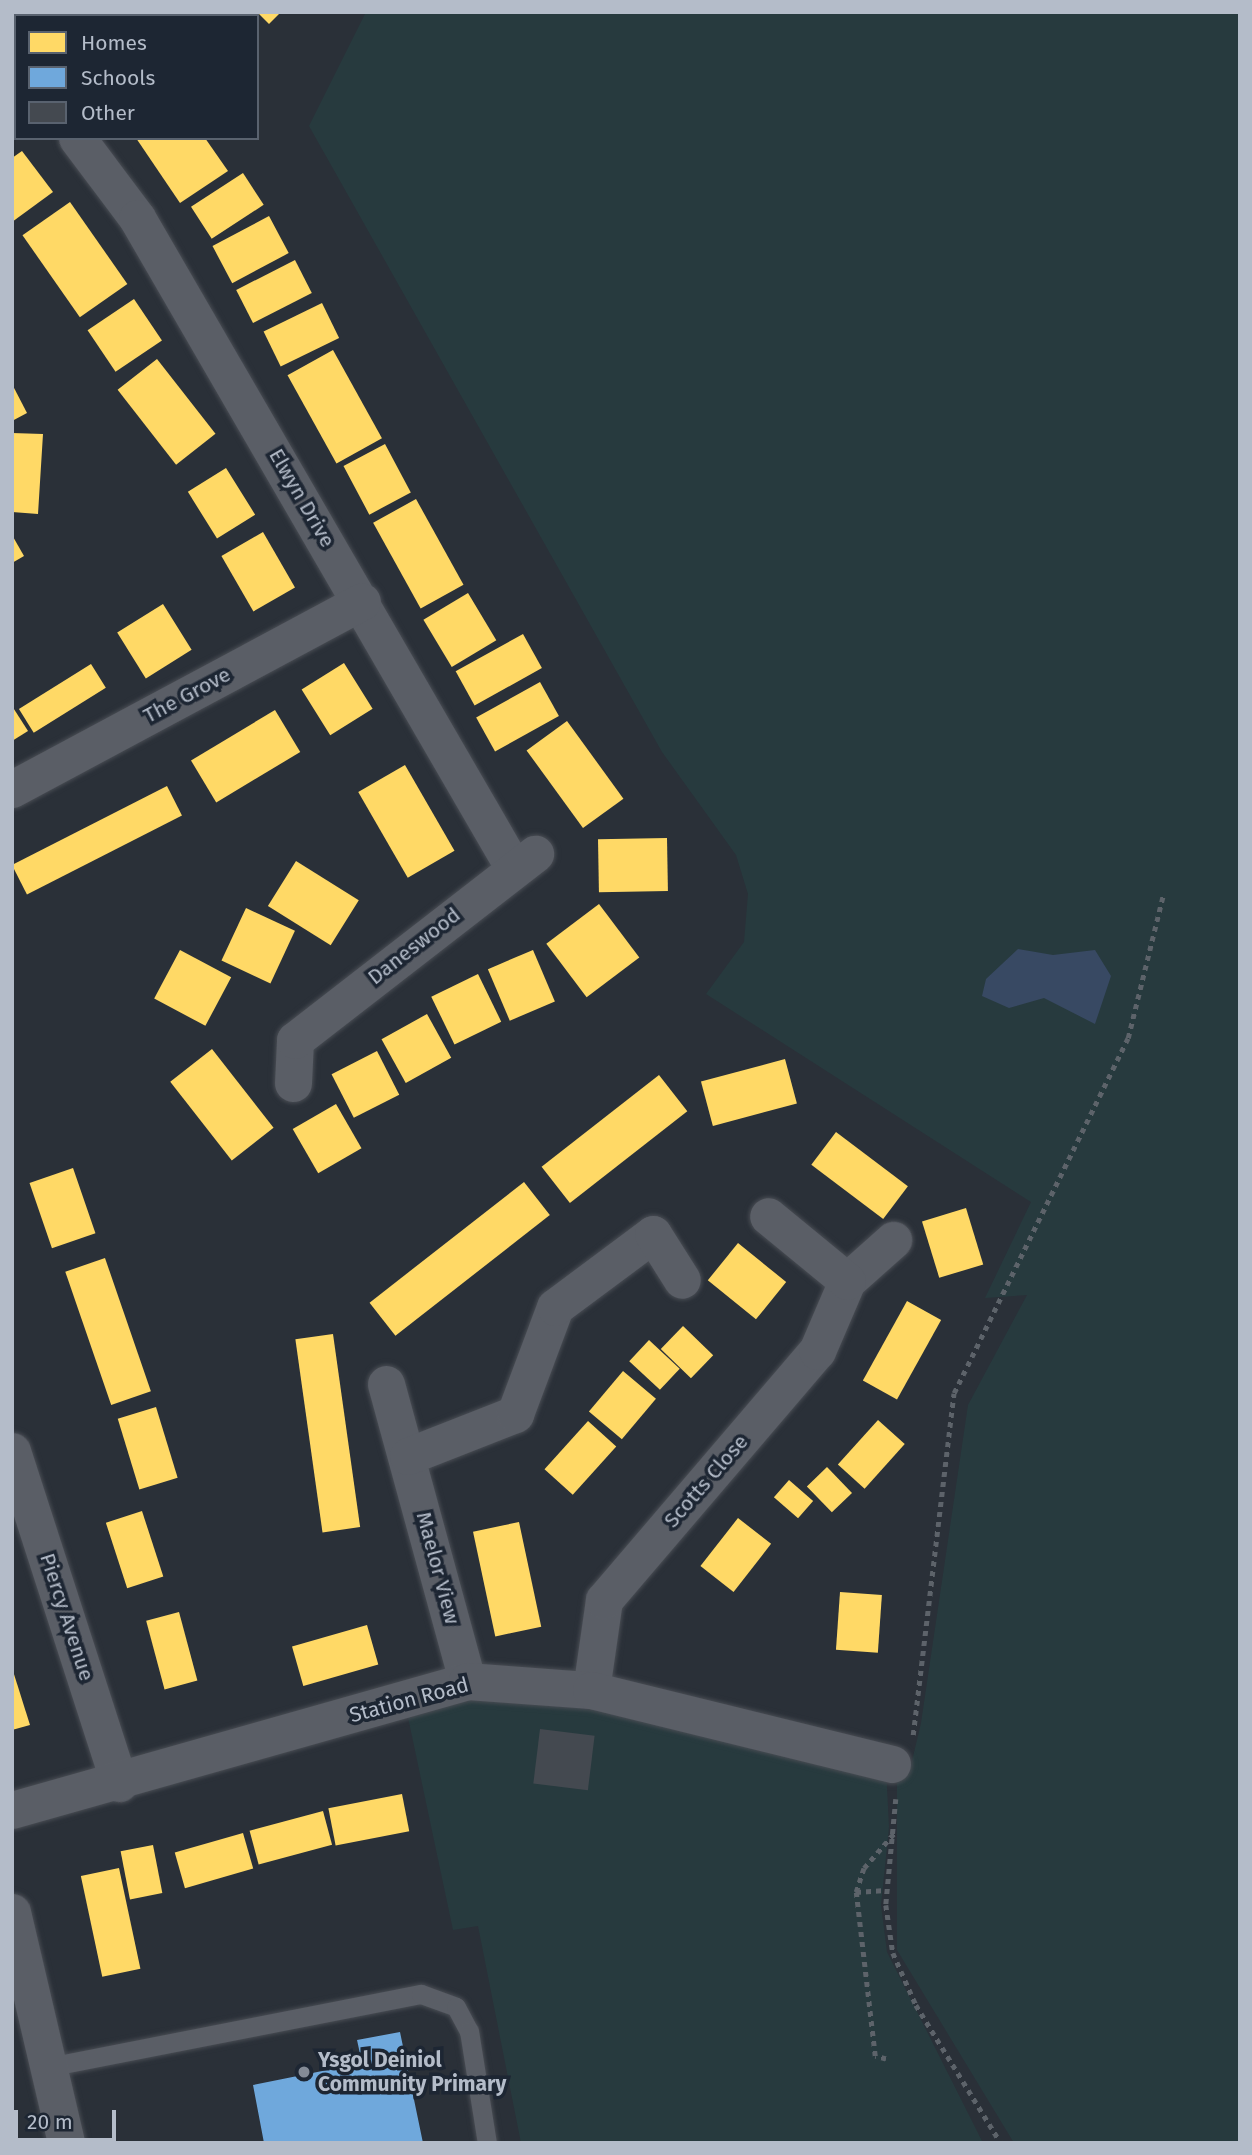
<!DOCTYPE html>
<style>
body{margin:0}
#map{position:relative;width:1252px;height:2155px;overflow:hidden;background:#2a3038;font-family:"Fira Sans",sans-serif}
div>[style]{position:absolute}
.green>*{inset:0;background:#273a3e}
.water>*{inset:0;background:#384963}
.homes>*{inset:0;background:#ffd966;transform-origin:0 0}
.schools>*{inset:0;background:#6fa8dc}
.building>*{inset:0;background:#444950;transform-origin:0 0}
.path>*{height:4.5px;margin-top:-2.25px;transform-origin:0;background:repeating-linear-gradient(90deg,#5d636a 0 5px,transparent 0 10px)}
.roads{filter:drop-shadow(0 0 2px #484c53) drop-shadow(0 0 2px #484c53)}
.service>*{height:19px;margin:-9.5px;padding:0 9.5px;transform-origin:9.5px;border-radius:9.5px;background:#5a5e66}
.minor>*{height:37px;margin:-18.5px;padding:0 18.5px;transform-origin:18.5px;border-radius:18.5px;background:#5a5e66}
.dots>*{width:19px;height:19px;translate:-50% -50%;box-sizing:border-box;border:4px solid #1d2633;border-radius:50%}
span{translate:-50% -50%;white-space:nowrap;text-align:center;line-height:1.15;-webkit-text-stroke:7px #1d2633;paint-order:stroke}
.street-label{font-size:21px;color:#b4bcc9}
.poi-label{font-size:21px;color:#b4bcc9;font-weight:700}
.left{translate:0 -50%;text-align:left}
.frame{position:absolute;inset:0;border:14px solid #b4bcc9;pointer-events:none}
.legend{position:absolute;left:14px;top:14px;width:245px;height:126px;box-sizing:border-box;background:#1d2633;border:2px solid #59626f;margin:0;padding:9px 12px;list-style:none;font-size:21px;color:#b4bcc9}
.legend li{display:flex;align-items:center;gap:14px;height:35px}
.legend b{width:35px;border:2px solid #59626f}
.scale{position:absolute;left:14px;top:2110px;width:102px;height:32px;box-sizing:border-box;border:4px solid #b4bcc9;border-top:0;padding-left:9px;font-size:21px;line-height:24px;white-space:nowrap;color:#b4bcc9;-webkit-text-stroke:5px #1d2633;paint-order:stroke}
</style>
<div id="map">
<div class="green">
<div style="clip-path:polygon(366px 12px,1240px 12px,1240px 2143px,1014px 2143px,897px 1950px,897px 1766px,911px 1765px,921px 1723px,968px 1405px,1027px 1295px,985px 1298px,1031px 1202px,706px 994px,744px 942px,748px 894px,736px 855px,662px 752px,309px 126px)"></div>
<div style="clip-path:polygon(524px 1695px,886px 1767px,889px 1827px,881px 1905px,887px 1952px,983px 2143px,521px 2143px,478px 1926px,453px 1930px,406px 1708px)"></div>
</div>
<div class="water">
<div style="clip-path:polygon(1018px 949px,1053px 955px,1095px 950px,1111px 976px,1095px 1024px,1044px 998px,1009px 1008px,982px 996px,986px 979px)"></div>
</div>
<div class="homes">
<div style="clip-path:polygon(16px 12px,44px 12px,40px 16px)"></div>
<div style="clip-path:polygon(257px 12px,281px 12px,269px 24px)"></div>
<div style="clip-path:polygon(136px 138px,205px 138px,228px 171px,180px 203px)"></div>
<div style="clip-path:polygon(22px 151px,53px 192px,12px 222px,12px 158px)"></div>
<div style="left:243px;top:173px;width:38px;height:62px;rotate:57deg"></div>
<div style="left:70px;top:202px;width:100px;height:58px;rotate:55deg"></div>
<div style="left:269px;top:216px;width:42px;height:64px;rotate:62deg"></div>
<div style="left:295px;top:260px;width:37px;height:66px;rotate:63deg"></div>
<div style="left:134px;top:299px;width:50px;height:56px;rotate:56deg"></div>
<div style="left:322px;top:303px;width:39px;height:65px;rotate:64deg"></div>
<div style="left:333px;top:350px;width:101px;height:52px;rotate:61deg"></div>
<div style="left:157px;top:359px;width:95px;height:50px;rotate:52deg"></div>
<div style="clip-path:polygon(12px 384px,27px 413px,12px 421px)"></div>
<div style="clip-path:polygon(12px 433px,43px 434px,38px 514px,12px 512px)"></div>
<div style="left:385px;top:444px;width:55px;height:47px;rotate:62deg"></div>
<div style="left:226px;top:468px;width:55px;height:45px;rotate:58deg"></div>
<div style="left:416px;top:499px;width:98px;height:49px;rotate:61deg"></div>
<div style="left:263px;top:532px;width:64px;height:48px;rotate:60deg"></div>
<div style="clip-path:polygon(12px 535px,24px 556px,12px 563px)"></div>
<div style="left:468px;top:593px;width:55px;height:52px;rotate:59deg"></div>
<div style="left:163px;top:604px;width:54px;height:54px;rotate:58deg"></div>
<div style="left:523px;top:634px;width:39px;height:77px;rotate:61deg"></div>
<div style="left:344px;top:663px;width:54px;height:50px;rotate:58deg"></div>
<div style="left:91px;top:664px;width:28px;height:85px;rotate:58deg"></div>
<div style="left:540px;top:682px;width:39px;height:73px;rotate:61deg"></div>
<div style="clip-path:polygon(12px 706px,28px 731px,12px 741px)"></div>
<div style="left:275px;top:710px;width:49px;height:98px;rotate:59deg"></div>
<div style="left:567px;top:721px;width:96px;height:50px;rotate:54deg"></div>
<div style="left:405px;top:765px;width:99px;height:54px;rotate:60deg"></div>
<div style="left:167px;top:786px;width:33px;height:174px;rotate:63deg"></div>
<div style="left:667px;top:838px;width:53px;height:69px;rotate:89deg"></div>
<div style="left:296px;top:861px;width:74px;height:53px;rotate:32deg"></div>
<div style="left:599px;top:904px;width:67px;height:66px;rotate:53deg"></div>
<div style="left:246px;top:908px;width:54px;height:58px;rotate:25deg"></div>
<div style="left:180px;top:950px;width:58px;height:55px;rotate:28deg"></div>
<div style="left:533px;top:950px;width:56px;height:49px;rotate:67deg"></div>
<div style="left:478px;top:974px;width:53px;height:52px;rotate:64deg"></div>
<div style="left:427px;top:1014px;width:50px;height:52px;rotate:61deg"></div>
<div style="left:212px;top:1049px;width:100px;height:53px;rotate:52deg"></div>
<div style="left:377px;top:1051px;width:49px;height:51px;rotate:63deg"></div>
<div style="left:785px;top:1059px;width:46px;height:87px;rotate:75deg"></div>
<div style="left:659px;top:1075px;width:46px;height:149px;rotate:52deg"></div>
<div style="left:336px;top:1104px;width:51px;height:50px;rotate:60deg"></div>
<div style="left:836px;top:1132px;width:90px;height:41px;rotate:37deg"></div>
<div style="left:73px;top:1168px;width:69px;height:46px;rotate:71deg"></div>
<div style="left:524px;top:1182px;width:42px;height:196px;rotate:52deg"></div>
<div style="left:966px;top:1208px;width:59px;height:46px;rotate:73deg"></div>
<div style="left:738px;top:1243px;width:62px;height:48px;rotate:39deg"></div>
<div style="left:105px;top:1258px;width:141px;height:42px;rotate:71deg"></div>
<div style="left:907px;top:1301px;width:39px;height:91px;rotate:29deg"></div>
<div style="left:683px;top:1326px;width:42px;height:32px;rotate:44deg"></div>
<div style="left:333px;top:1334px;width:195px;height:38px;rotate:82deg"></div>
<div style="left:649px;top:1340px;width:42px;height:29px;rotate:43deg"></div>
<div style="left:623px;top:1371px;width:43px;height:53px;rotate:40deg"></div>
<div style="left:156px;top:1407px;width:74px;height:40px;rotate:73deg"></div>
<div style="left:878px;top:1420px;width:36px;height:60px;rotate:42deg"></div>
<div style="left:588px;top:1421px;width:38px;height:65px;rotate:42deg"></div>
<div style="left:827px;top:1467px;width:36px;height:28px;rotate:46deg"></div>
<div style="left:789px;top:1480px;width:32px;height:23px;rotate:41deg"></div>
<div style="left:142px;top:1511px;width:69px;height:38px;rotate:72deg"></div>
<div style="left:738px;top:1518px;width:42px;height:61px;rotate:38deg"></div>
<div style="left:519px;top:1522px;width:107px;height:47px;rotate:78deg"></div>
<div style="left:840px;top:1592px;width:42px;height:58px;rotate:4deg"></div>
<div style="left:179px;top:1612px;width:71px;height:34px;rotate:75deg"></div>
<div style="left:367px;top:1625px;width:41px;height:78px;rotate:74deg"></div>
<div style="clip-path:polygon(13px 1671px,30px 1725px,12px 1730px,12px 1672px)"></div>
<div style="left:402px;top:1794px;width:38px;height:75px;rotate:79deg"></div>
<div style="left:323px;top:1811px;width:35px;height:76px;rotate:75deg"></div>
<div style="left:243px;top:1833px;width:37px;height:71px;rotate:74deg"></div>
<div style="left:153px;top:1845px;width:49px;height:33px;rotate:79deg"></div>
<div style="left:119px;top:1868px;width:103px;height:39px;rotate:78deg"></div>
</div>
<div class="schools">
<div style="clip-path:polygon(400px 2032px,423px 2143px,264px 2143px,253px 2085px,362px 2063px,357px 2040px)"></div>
</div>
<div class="building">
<div style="left:540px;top:1729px;width:55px;height:55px;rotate:7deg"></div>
</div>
<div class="path">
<div style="left:913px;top:1735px;width:344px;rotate:-83.2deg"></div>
<div style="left:954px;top:1393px;width:395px;rotate:-63.9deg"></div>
<div style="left:1128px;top:1038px;width:146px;rotate:-76.2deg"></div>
<div style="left:896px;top:1799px;width:106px;rotate:95.4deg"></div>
<div style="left:886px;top:1905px;width:49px;rotate:81.7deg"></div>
<div style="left:893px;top:1953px;width:57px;rotate:66.1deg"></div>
<div style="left:916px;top:2005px;width:162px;rotate:58.4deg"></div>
<div style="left:856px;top:1892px;width:30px;rotate:-4deg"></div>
<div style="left:886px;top:2059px;width:11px;rotate:-165deg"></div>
<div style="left:875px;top:2056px;width:165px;rotate:-96.6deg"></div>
<div style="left:856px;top:1892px;width:25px;rotate:-72deg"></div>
<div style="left:864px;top:1868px;width:49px;rotate:-49.1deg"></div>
</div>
<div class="roads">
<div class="service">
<div style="left:48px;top:2067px;width:380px;rotate:-11.1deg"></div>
<div style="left:421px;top:1994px;width:37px;rotate:20deg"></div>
<div style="left:456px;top:2007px;width:27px;rotate:62deg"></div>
<div style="left:469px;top:2031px;width:113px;rotate:80.9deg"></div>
</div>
<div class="minor">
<div style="left:106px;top:16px;width:6px;rotate:-39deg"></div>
<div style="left:12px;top:61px;width:5px;rotate:37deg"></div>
<div style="left:77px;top:138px;width:100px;rotate:53.1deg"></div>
<div style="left:137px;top:218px;width:750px;rotate:59.91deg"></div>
<div style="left:12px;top:789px;width:397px;rotate:-28.2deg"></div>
<div style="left:293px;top:1083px;width:43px;rotate:-87.3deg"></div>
<div style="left:295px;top:1040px;width:304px;rotate:-37.8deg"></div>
<div style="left:847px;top:1281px;width:62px;rotate:-41.7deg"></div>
<div style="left:386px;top:1384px;width:308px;rotate:74.7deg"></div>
<div style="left:12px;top:1451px;width:349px;rotate:72.1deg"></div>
<div style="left:408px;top:1456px;width:115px;rotate:-21.4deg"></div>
<div style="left:515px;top:1414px;width:114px;rotate:-69.5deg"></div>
<div style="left:555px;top:1307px;width:122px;rotate:-36.7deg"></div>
<div style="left:653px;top:1234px;width:54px;rotate:57.8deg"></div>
<div style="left:591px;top:1690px;width:91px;rotate:-81.8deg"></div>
<div style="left:604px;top:1600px;width:328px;rotate:-49.5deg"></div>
<div style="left:817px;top:1351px;width:76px;rotate:-66.8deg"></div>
<div style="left:847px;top:1281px;width:102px;rotate:-140.6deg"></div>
<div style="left:12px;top:1810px;width:473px;rotate:-15.8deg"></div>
<div style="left:467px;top:1681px;width:124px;rotate:4.2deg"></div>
<div style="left:591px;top:1690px;width:310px;rotate:13.8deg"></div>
<div style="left:12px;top:1912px;width:237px;rotate:76.8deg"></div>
</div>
</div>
<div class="dots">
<div style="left:304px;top:2072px;background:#848b96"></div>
</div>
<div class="street-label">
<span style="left:302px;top:498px;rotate:60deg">Elwyn Drive</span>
<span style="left:187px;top:695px;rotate:-28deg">The Grove</span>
<span style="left:414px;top:946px;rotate:-38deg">Daneswood</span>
<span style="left:706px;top:1481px;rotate:-49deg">Scotts Close</span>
<span style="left:438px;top:1568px;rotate:75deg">Maelor View</span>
<span style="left:67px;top:1617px;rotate:72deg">Piercy Avenue</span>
<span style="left:409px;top:1700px;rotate:-15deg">Station Road</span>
</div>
<div class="poi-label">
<span class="left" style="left:318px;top:2072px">Ysgol Deiniol<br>Community Primary</span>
</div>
<div class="frame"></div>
<ul class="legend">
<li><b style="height:19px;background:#ffd966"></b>Homes</li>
<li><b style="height:19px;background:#6fa8dc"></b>Schools</li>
<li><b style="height:19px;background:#444950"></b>Other</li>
</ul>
<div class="scale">20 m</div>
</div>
